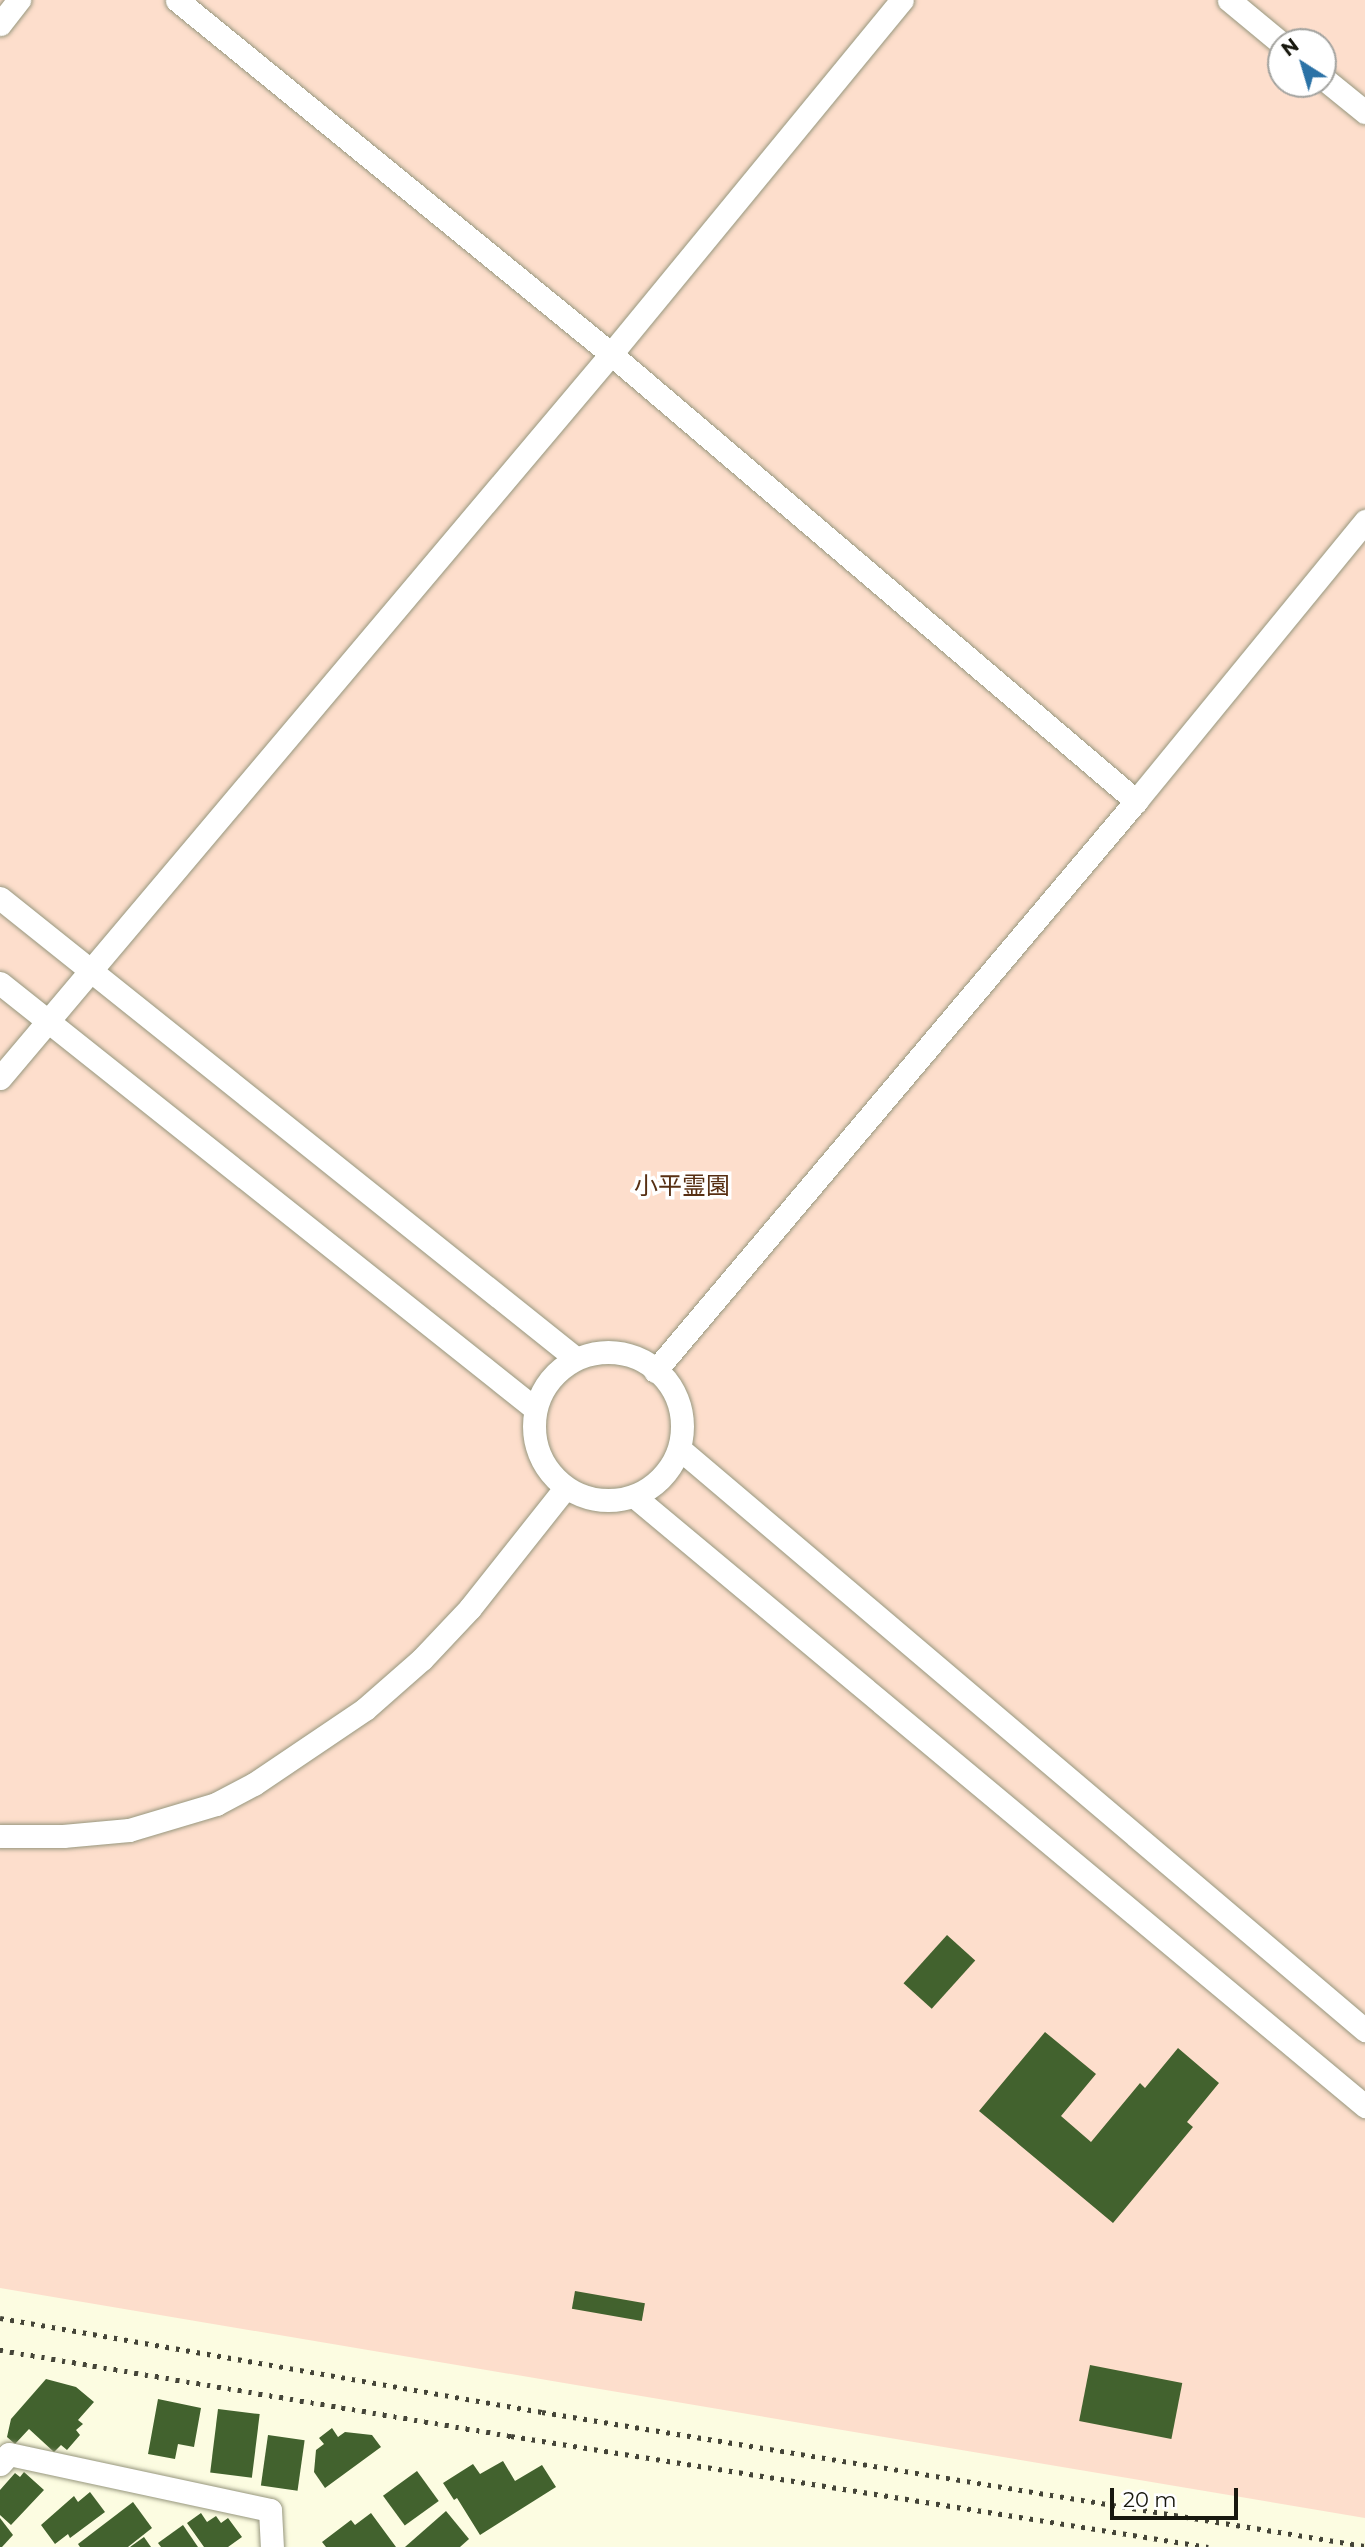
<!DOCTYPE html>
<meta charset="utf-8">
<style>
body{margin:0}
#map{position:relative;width:1365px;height:2547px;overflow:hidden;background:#fcfce1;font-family:Montserrat,"Noto Sans JP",sans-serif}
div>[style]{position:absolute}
.green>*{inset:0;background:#fddecc}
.building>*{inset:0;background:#42622e;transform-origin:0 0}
.roads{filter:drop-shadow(0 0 2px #97977e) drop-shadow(0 0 2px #97977e)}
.lane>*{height:23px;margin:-11.5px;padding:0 11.5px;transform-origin:11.5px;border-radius:11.5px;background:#fff}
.lane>.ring{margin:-11.5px;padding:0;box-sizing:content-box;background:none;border:23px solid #fff;border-radius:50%}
.rail>*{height:5px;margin-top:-2.5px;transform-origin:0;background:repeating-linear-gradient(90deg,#444437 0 3.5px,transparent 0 10.5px)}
span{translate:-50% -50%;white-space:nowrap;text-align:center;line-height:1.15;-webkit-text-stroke:7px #fff;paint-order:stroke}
.park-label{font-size:24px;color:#572f13}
.north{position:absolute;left:1267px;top:28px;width:70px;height:70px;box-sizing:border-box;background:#fff;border:2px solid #a3a39f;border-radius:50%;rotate:323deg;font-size:19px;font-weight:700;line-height:28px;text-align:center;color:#18180e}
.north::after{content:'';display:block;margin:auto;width:24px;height:32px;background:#2b72a6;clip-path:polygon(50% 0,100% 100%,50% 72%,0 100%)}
.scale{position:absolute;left:1110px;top:2488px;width:128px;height:32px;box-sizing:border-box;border:4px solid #18180e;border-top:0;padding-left:9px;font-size:21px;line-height:24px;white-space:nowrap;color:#18180e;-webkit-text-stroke:5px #fff;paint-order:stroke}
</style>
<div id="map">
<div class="green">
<div style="clip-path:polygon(evenodd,0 0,1365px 0,1365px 2518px,0 2288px,0 0,1281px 42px,1323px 42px,1323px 84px,1281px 84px,1281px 42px)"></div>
</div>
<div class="building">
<div style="left:947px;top:1935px;width:38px;height:65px;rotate:42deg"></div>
<div style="clip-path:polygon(1045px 2032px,1096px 2074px,1061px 2116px,1091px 2142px,1140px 2083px,1145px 2088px,1178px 2048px,1219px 2083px,1187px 2122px,1193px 2127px,1113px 2223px,979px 2111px)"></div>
<div style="left:575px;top:2291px;width:71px;height:18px;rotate:10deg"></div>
<div style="left:1090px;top:2365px;width:94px;height:57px;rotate:11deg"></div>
<div style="clip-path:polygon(46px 2379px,76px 2387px,94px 2402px,78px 2420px,83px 2424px,76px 2430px,80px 2435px,67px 2450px,61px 2445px,54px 2452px,29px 2429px,15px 2444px,7px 2437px,11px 2419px)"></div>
<div style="clip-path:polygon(158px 2399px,201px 2408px,194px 2447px,178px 2444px,175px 2459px,148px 2454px)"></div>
<div style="left:218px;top:2409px;width:42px;height:64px;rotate:7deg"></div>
<div style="clip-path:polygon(332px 2428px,338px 2437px,345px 2432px,372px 2435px,381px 2447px,325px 2488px,314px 2472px,316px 2450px,324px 2444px,319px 2438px)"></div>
<div style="left:268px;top:2435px;width:37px;height:51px;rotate:8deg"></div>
<div style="clip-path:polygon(503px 2461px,515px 2481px,542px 2465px,556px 2487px,480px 2535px,457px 2498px,454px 2500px,443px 2483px,473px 2464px,480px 2474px)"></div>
<div style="left:417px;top:2471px;width:37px;height:42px;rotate:54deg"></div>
<div style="clip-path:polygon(24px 2472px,44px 2490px,11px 2525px,0 2515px,0 2490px,15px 2473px,20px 2477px)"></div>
<div style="clip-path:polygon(90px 2492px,105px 2512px,70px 2538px,68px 2534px,55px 2544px,41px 2525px,74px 2496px,78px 2502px)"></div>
<div style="clip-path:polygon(133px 2502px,152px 2528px,128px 2547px,80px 2547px,78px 2544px)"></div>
<div style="clip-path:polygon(446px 2511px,469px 2539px,460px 2547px,405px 2547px)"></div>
<div style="clip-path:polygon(201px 2513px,207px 2522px,216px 2516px,221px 2523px,228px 2518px,242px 2537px,228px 2547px,204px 2547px,187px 2523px)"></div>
<div style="clip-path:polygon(371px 2513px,396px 2547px,326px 2547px,322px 2542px,351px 2520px,355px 2525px)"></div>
<div style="clip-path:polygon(0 2518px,13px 2535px,2px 2547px,0 2547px)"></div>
<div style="clip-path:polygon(183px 2525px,198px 2547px,161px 2547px,158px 2543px)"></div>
<div style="clip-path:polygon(144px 2537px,151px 2547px,130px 2547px)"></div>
</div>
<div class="roads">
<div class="lane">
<div style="left:177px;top:0;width:560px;rotate:39.2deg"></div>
<div style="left:611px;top:354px;width:690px;rotate:40.41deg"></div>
<div style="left:1229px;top:0;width:67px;rotate:39.6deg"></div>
<div style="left:0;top:24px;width:31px;rotate:-52deg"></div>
<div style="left:1323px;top:78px;width:54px;rotate:39deg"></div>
<div style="left:0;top:898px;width:735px;rotate:38.65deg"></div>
<div style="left:0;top:983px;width:681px;rotate:38.5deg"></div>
<div style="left:0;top:1078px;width:947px;rotate:-49.84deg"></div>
<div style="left:611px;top:354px;width:458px;rotate:-50.6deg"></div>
<div class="ring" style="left:534px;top:1352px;width:125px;height:125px"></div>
<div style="left:655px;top:1371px;width:746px;rotate:-49.84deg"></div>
<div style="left:1136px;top:801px;width:362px;rotate:-50.7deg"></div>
<div style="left:681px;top:1450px;width:897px;rotate:40.3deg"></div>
<div style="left:635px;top:1497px;width:951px;rotate:39.84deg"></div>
<div style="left:0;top:1836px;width:63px"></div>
<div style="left:63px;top:1836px;width:66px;rotate:-5.2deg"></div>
<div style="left:129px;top:1830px;width:91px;rotate:-16.6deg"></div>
<div style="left:216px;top:1804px;width:43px;rotate:-27.8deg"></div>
<div style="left:254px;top:1784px;width:134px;rotate:-34deg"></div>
<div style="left:365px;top:1709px;width:76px;rotate:-41.3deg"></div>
<div style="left:422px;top:1659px;width:70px;rotate:-46.7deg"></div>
<div style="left:470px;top:1608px;width:153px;rotate:-51.6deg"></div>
<div style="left:0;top:2464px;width:13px;rotate:-48deg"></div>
<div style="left:9px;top:2454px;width:267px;rotate:12.1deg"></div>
<div style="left:270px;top:2510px;width:37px;rotate:87deg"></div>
</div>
</div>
<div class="rail">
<div style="left:0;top:2318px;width:550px;rotate:9.84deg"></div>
<div style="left:542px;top:2412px;width:834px;rotate:9.25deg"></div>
<div style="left:0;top:2350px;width:518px;rotate:9.55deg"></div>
<div style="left:511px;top:2436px;width:706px;rotate:9.05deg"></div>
</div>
<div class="park-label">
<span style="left:682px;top:1186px">小平霊園</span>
</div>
<div class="north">N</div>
<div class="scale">20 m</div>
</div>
